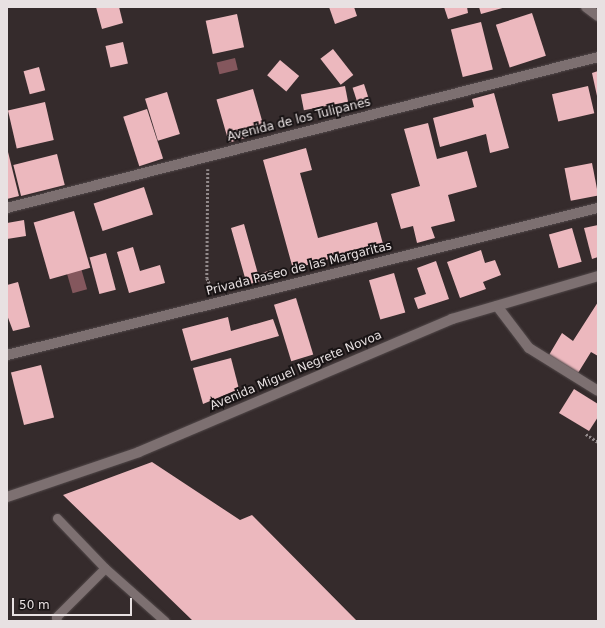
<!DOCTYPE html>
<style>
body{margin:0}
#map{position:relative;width:605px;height:628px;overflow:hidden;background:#352b2c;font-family:"DejaVu Sans",sans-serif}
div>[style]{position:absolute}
.water>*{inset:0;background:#84575d;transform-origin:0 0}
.building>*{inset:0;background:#ecb8be;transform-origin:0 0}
.path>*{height:2.5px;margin-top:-1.25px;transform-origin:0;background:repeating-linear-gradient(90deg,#928a8b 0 2px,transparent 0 4px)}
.roads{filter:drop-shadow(0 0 1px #52494a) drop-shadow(0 0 1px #52494a)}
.lane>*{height:9px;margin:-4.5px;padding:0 4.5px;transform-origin:4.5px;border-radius:4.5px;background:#7d7071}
.street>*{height:10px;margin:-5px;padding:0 5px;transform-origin:5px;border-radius:5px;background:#7d7071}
.secondary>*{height:10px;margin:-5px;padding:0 5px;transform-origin:5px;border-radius:5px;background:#7d7071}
span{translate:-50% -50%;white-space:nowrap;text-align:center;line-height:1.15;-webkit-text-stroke:4px #191415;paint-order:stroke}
.street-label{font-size:12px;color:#e8e1e2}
.frame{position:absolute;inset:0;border:8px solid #e8e1e2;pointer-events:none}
.scale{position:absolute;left:12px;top:598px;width:120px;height:18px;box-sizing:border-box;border:2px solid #e8e1e2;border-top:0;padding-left:5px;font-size:12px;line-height:14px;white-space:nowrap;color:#e8e1e2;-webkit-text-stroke:3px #191415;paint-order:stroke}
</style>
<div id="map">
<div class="water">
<div style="left:235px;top:58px;width:12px;height:19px;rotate:76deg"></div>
<div style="left:81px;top:268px;width:22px;height:15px;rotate:74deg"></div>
</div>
<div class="building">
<div style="clip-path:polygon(96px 7px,119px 7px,123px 23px,102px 29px)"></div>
<div style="clip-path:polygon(329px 7px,354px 7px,357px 16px,335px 24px)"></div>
<div style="clip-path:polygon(444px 7px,467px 7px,468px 13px,448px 19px)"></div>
<div style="clip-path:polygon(479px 7px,506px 7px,481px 14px)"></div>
<div style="left:532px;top:13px;width:45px;height:38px;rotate:72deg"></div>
<div style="left:237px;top:14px;width:34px;height:32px;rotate:78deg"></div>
<div style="left:481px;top:22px;width:49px;height:31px;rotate:76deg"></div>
<div style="left:123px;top:42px;width:22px;height:18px;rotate:77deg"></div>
<div style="left:333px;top:49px;width:33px;height:16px;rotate:52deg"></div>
<div style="left:280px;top:60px;width:25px;height:20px;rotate:40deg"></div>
<div style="left:39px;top:67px;width:24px;height:16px;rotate:75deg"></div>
<div style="clip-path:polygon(598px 71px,598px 95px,597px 96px,592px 73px)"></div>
<div style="left:364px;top:84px;width:20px;height:12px;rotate:72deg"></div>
<div style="left:345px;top:86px;width:16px;height:45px;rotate:79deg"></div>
<div style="left:588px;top:86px;width:28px;height:37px;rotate:77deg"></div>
<div style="left:253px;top:89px;width:45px;height:38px;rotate:74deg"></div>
<div style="left:167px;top:92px;width:44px;height:23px;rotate:73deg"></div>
<div style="clip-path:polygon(494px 93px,509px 148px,490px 153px,486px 134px,440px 147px,433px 118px,474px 107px,472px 99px)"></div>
<div style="left:45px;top:102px;width:39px;height:38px;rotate:77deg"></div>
<div style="left:147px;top:109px;width:52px;height:25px;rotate:72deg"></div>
<div style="clip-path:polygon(428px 123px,437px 159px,467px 151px,477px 187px,448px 195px,455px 221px,431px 227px,435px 238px,417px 243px,413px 226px,401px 229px,391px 194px,420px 186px,404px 129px)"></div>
<div style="clip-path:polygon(7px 148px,19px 196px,7px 199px)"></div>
<div style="clip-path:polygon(306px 148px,312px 170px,300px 173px,318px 238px,377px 222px,383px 244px,293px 269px,263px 160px)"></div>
<div style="left:57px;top:154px;width:32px;height:45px;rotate:76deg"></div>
<div style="left:592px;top:163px;width:33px;height:28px;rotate:79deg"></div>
<div style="left:144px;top:187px;width:29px;height:53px;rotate:72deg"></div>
<div style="left:74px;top:211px;width:59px;height:42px;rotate:74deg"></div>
<div style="clip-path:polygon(24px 220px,26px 236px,7px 239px,7px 223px)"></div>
<div style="clip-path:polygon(244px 224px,258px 274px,272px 270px,274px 277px,247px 285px,231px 228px)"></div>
<div style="clip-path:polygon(598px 225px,598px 257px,592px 259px,584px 228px)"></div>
<div style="left:572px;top:228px;width:35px;height:24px;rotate:74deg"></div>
<div style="clip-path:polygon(133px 247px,140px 271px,160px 265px,165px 283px,129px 293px,117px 252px)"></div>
<div style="clip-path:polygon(481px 250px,485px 263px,495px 260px,501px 275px,483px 282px,486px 289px,460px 298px,447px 262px)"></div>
<div style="left:106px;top:253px;width:38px;height:17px;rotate:75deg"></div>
<div style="clip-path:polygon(436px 261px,449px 299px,418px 309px,414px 298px,426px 294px,417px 268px)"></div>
<div style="left:394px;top:273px;width:41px;height:26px;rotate:74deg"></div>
<div style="clip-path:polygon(18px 282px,30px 327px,13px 331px,7px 315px,7px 285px)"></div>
<div style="left:296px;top:298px;width:59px;height:23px;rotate:73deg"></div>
<div style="clip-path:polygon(598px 302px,598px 356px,591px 352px,578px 373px,549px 355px,562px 333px,573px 341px)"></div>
<div style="clip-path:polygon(228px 317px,231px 331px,273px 319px,279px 336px,191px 361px,182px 329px)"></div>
<div style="clip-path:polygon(231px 358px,239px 389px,203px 404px,193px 368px)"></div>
<div style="left:41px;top:365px;width:54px;height:31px;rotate:76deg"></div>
<div style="clip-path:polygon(574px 389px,598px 404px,598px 417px,589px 431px,559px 413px)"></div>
<div style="clip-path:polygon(152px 462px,240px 520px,252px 515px,357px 621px,193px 621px,63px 495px)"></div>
</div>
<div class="path">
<div style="left:208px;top:169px;width:109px;rotate:90.5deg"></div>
<div style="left:207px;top:278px;width:14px;rotate:65deg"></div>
<div style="left:586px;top:434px;width:14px;rotate:34deg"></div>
</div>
<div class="roads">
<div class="lane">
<div style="left:57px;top:518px;width:69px;rotate:46.2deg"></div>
<div style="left:105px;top:568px;width:80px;rotate:41.5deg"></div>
<div style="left:57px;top:621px;width:4px;rotate:-104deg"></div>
<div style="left:56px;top:617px;width:69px;rotate:-45deg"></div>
</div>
<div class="street">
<div style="left:586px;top:7px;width:15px;rotate:37deg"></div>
<div style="left:7px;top:208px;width:610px;rotate:-14.33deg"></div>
<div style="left:497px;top:306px;width:53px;rotate:52.7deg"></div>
<div style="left:529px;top:348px;width:81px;rotate:31.9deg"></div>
<div style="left:7px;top:355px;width:609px;rotate:-13.97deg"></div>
</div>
<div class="secondary">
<div style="left:7px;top:497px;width:139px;rotate:-18.8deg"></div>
<div style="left:139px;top:452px;width:340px;rotate:-23deg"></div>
<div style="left:452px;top:319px;width:152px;rotate:-16.4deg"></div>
</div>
</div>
<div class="street-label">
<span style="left:299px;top:120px;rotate:-14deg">Avenida de los Tulipanes</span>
<span style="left:299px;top:269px;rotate:-14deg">Privada Paseo de las Margaritas</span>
<span style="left:296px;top:371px;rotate:-23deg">Avenida Miguel Negrete Novoa</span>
</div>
<div class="frame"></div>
<div class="scale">50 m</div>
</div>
